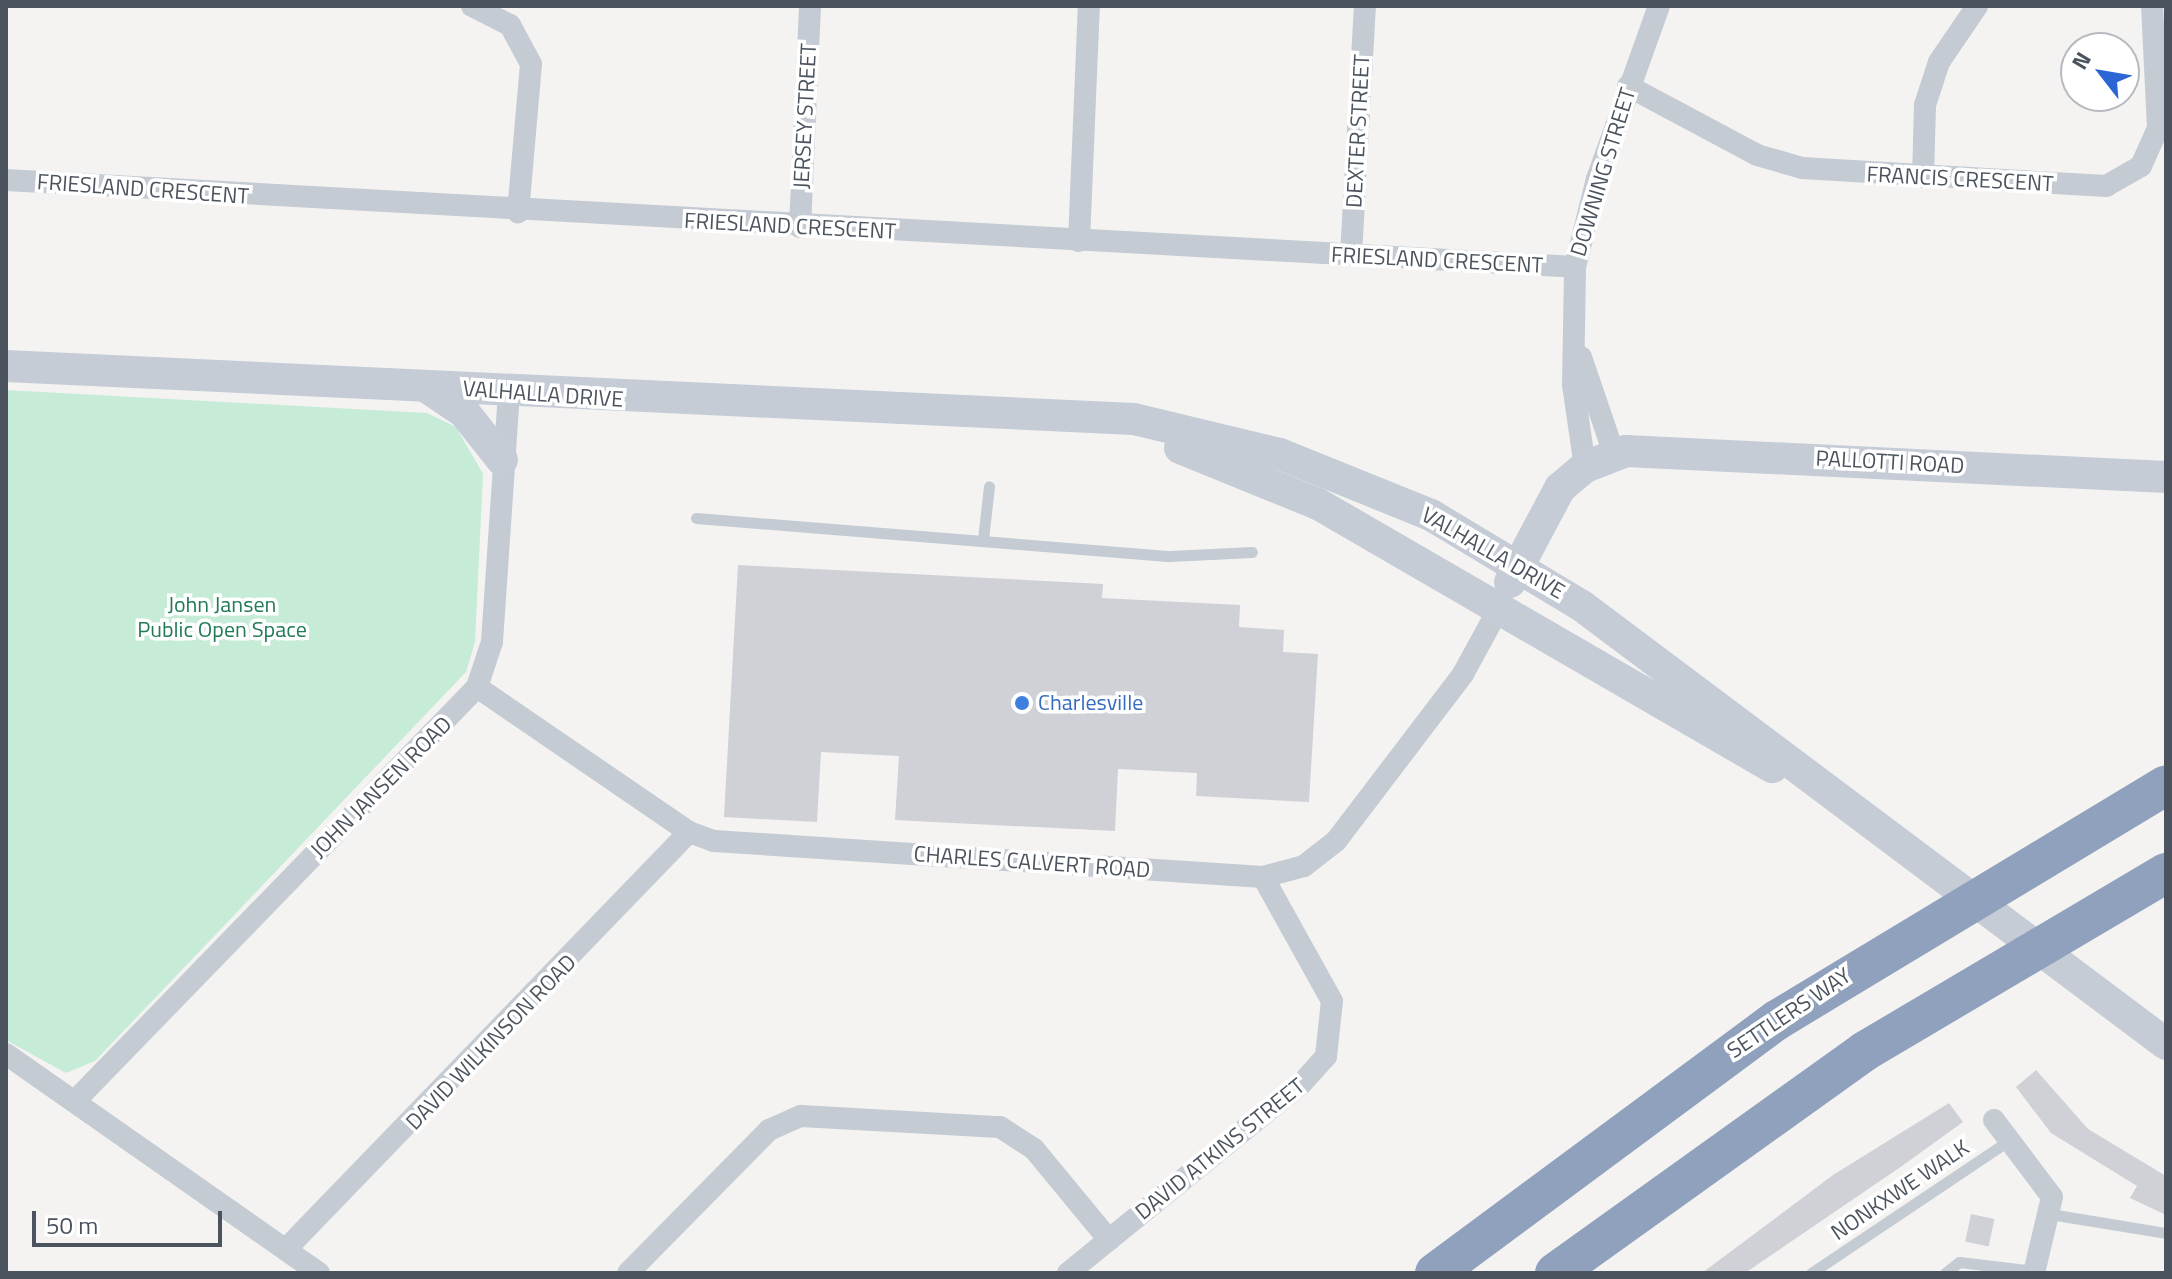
<!DOCTYPE html>
<style>
body{margin:0}
#map{position:relative;width:2172px;height:1279px;overflow:hidden;background:#f4f3f2;font-family:"Titillium Web",sans-serif}
div>[style]{position:absolute}
.green>*{inset:0;background:#c6ecd8}
.building>*{inset:0;background:#d0d1d6;transform-origin:0 0}
.lane>*{height:11px;margin:-5.5px;padding:0 5.5px;transform-origin:5.5px;border-radius:5.5px;background:#c4cbd2}
.street>*{height:22px;margin:-11px;padding:0 11px;transform-origin:11px;border-radius:11px;background:#c4cbd2}
.secondary>*{height:32px;margin:-16px;padding:0 16px;transform-origin:16px;border-radius:16px;background:#c5ccd6}
.highway>*{height:40px;margin:-20px;padding:0 20px;transform-origin:20px;border-radius:20px;background:#8fa1bc}
.dots>*{width:22px;height:22px;translate:-50% -50%;box-sizing:border-box;border:4px solid #fff;border-radius:50%}
span{translate:-50% -50%;white-space:nowrap;text-align:center;line-height:1.15;-webkit-text-stroke:7px #fff;paint-order:stroke}
.street-label{font-size:22px;color:#4b545e}
.park-label{font-size:22px;color:#217b56}
.shop-label{font-size:22px;color:#366cbe}
.left{translate:0 -50%;text-align:left}
.frame{position:absolute;inset:0;border:8px solid #4b545e;pointer-events:none}
.north{position:absolute;left:2060px;top:32px;width:80px;height:80px;box-sizing:border-box;background:#fff;border:2px solid #b7bbbf;border-radius:50%;rotate:301deg;font-size:22px;font-weight:700;line-height:32px;text-align:center;color:#4b545e}
.north::after{content:'';display:block;margin:auto;width:28px;height:36px;background:#2c66d5;clip-path:polygon(50% 0,100% 100%,50% 72%,0 100%)}
.scale{position:absolute;left:32px;top:1211px;width:190px;height:36px;box-sizing:border-box;border:4px solid #4b545e;border-top:0;padding-left:10px;font-size:24px;line-height:28px;white-space:nowrap;color:#4b545e;-webkit-text-stroke:6px #fff;paint-order:stroke}
</style>
<div id="map">
<div class="green">
<div style="clip-path:polygon(6px 390px,427px 413px,456px 427px,483px 474px,475px 642px,466px 672px,95px 1061px,66px 1073px,6px 1040px)"></div>
</div>
<div class="building">
<div style="clip-path:polygon(738px 565px,1103px 584px,1102px 598px,1240px 605px,1239px 627px,1284px 630px,1283px 652px,1318px 654px,1309px 802px,1196px 796px,1197px 773px,1118px 769px,1115px 831px,895px 820px,899px 756px,821px 752px,817px 822px,724px 817px)"></div>
<div style="clip-path:polygon(2036px 1070px,2088px 1129px,2166px 1176px,2166px 1215px,2130px 1198px,2137px 1186px,2051px 1133px,2016px 1087px)"></div>
<div style="clip-path:polygon(1949px 1103px,1963px 1122px,1902px 1166px,1745px 1273px,1702px 1273px,1833px 1175px)"></div>
<div style="left:1971px;top:1214px;width:24px;height:28px;rotate:12deg"></div>
</div>
<div class="lane">
<div style="left:696px;top:518px;width:476px;rotate:4.6deg"></div>
<div style="left:1170px;top:556px;width:82px;rotate:-2.8deg"></div>
<div style="left:983px;top:539px;width:53px;rotate:-83.5deg"></div>
<div style="left:2050px;top:1214px;width:118px;rotate:9.3deg"></div>
<div style="left:1811px;top:1273px;width:239px;rotate:-33.8deg"></div>
<div style="left:1945px;top:1273px;width:18px;rotate:-38deg"></div>
<div style="left:1959px;top:1262px;width:77px;rotate:6.8deg"></div>
</div>
<div class="street">
<div style="left:472px;top:6px;width:42px;rotate:26.6deg"></div>
<div style="left:510px;top:25px;width:44px;rotate:61.7deg"></div>
<div style="left:531px;top:64px;width:149px;rotate:95deg"></div>
<div style="left:1628px;top:86px;width:146px;rotate:28.1deg"></div>
<div style="left:1757px;top:155px;width:47px;rotate:16.1deg"></div>
<div style="left:1802px;top:168px;width:305px;rotate:3.4deg"></div>
<div style="left:2106px;top:186px;width:40px;rotate:-29.7deg"></div>
<div style="left:2141px;top:166px;width:42px;rotate:-65.9deg"></div>
<div style="left:2158px;top:128px;width:122px;rotate:-92.8deg"></div>
<div style="left:1923px;top:177px;width:72px;rotate:-88.4deg"></div>
<div style="left:1925px;top:105px;width:45px;rotate:-72deg"></div>
<div style="left:1939px;top:62px;width:68px;rotate:-55.8deg"></div>
<div style="left:6px;top:180px;width:1571px;rotate:3.17deg"></div>
<div style="left:800px;top:227px;width:221px;rotate:-87.4deg"></div>
<div style="left:1079px;top:241px;width:235px;rotate:-87.6deg"></div>
<div style="left:1351px;top:255px;width:249px;rotate:-86.8deg"></div>
<div style="left:1581px;top:357px;width:102px;rotate:71.2deg"></div>
<div style="left:1585px;top:467px;width:83px;rotate:-98.3deg"></div>
<div style="left:1573px;top:385px;width:118px;rotate:-89deg"></div>
<div style="left:1575px;top:267px;width:91px;rotate:-76deg"></div>
<div style="left:1597px;top:179px;width:184px;rotate:-70.3deg"></div>
<div style="left:477px;top:687px;width:257px;rotate:34.4deg"></div>
<div style="left:689px;top:832px;width:27px;rotate:20deg"></div>
<div style="left:714px;top:841px;width:550px;rotate:3.75deg"></div>
<div style="left:1263px;top:877px;width:42px;rotate:-15deg"></div>
<div style="left:1304px;top:866px;width:41px;rotate:-38deg"></div>
<div style="left:1336px;top:841px;width:210px;rotate:-52.7deg"></div>
<div style="left:1463px;top:674px;width:77px;rotate:-61.4deg"></div>
<div style="left:6px;top:1054px;width:382px;rotate:35deg"></div>
<div style="left:75px;top:1101px;width:577px;rotate:-45.84deg"></div>
<div style="left:477px;top:687px;width:47px;rotate:-71.6deg"></div>
<div style="left:492px;top:642px;width:252px;rotate:-86.1deg"></div>
<div style="left:1994px;top:1120px;width:96px;rotate:53deg"></div>
<div style="left:2052px;top:1197px;width:78px;rotate:103.3deg"></div>
<div style="left:288px;top:1247px;width:577px;rotate:-45.98deg"></div>
<div style="left:628px;top:1273px;width:201px;rotate:-45.4deg"></div>
<div style="left:769px;top:1130px;width:35px;rotate:-24deg"></div>
<div style="left:801px;top:1116px;width:199px;rotate:3.2deg"></div>
<div style="left:1000px;top:1127px;width:40px;rotate:32.9deg"></div>
<div style="left:1034px;top:1149px;width:118px;rotate:50.5deg"></div>
<div style="left:1068px;top:1273px;width:301px;rotate:-39.1deg"></div>
<div style="left:1302px;top:1083px;width:36px;rotate:-48deg"></div>
<div style="left:1326px;top:1056px;width:55px;rotate:-83.8deg"></div>
<div style="left:1332px;top:1001px;width:142px;rotate:-119.1deg"></div>
</div>
<div class="secondary">
<div style="left:6px;top:366px;width:1129px;rotate:2.69deg"></div>
<div style="left:1134px;top:419px;width:150px;rotate:13.5deg"></div>
<div style="left:1280px;top:454px;width:163px;rotate:22deg"></div>
<div style="left:1431px;top:515px;width:176px;rotate:31.1deg"></div>
<div style="left:1582px;top:606px;width:730px;rotate:36.87deg"></div>
<div style="left:428px;top:388px;width:43px;rotate:33.7deg"></div>
<div style="left:464px;top:412px;width:61px;rotate:51.6deg"></div>
<div style="left:1180px;top:448px;width:149px;rotate:22.1deg"></div>
<div style="left:1318px;top:504px;width:525px;rotate:30.08deg"></div>
<div style="left:1510px;top:582px;width:106px;rotate:-62deg"></div>
<div style="left:1560px;top:488px;width:33px;rotate:-40deg"></div>
<div style="left:1585px;top:467px;width:44px;rotate:-21.3deg"></div>
<div style="left:1626px;top:451px;width:541px;rotate:2.76deg"></div>
</div>
<div class="highway">
<div style="left:1435px;top:1273px;width:425px;rotate:-36.5deg"></div>
<div style="left:1777px;top:1020px;width:454px;rotate:-31.1deg"></div>
<div style="left:1555px;top:1273px;width:381px;rotate:-35.6deg"></div>
<div style="left:1865px;top:1051px;width:350px;rotate:-30.6deg"></div>
</div>
<div class="dots">
<div style="left:1022px;top:703px;background:#3f7fe0"></div>
</div>
<div class="street-label">
<span style="left:805px;top:116px;rotate:-87deg">JERSEY STREET</span>
<span style="left:1358px;top:131px;rotate:-87deg">DEXTER STREET</span>
<span style="left:1603px;top:172px;rotate:-73deg">DOWNING STREET</span>
<span style="left:1960px;top:179px;rotate:3deg">FRANCIS CRESCENT</span>
<span style="left:143px;top:189px;rotate:4deg">FRIESLAND CRESCENT</span>
<span style="left:790px;top:226px;rotate:3deg">FRIESLAND CRESCENT</span>
<span style="left:1437px;top:260px;rotate:3deg">FRIESLAND CRESCENT</span>
<span style="left:543px;top:394px;rotate:4deg">VALHALLA DRIVE</span>
<span style="left:1890px;top:462px;rotate:3deg">PALLOTTI ROAD</span>
<span style="left:1493px;top:553px;rotate:30deg">VALHALLA DRIVE</span>
<span style="left:381px;top:787px;rotate:-45deg">JOHN JANSEN ROAD</span>
<span style="left:1032px;top:862px;rotate:4deg">CHARLES CALVERT ROAD</span>
<span style="left:1789px;top:1013px;rotate:-34deg">SETTLERS WAY</span>
<span style="left:491px;top:1042px;rotate:-46deg">DAVID WILKINSON ROAD</span>
<span style="left:1220px;top:1149px;rotate:-39deg">DAVID ATKINS STREET</span>
<span style="left:1900px;top:1190px;rotate:-34deg">NONKXWE WALK</span>
</div>
<div class="park-label">
<span style="left:222px;top:617px">John Jansen<br>Public Open Space</span>
</div>
<div class="shop-label">
<span class="left" style="left:1038px;top:703px">Charlesville</span>
</div>
<div class="frame"></div>
<div class="north">N</div>
<div class="scale">50 m</div>
</div>
